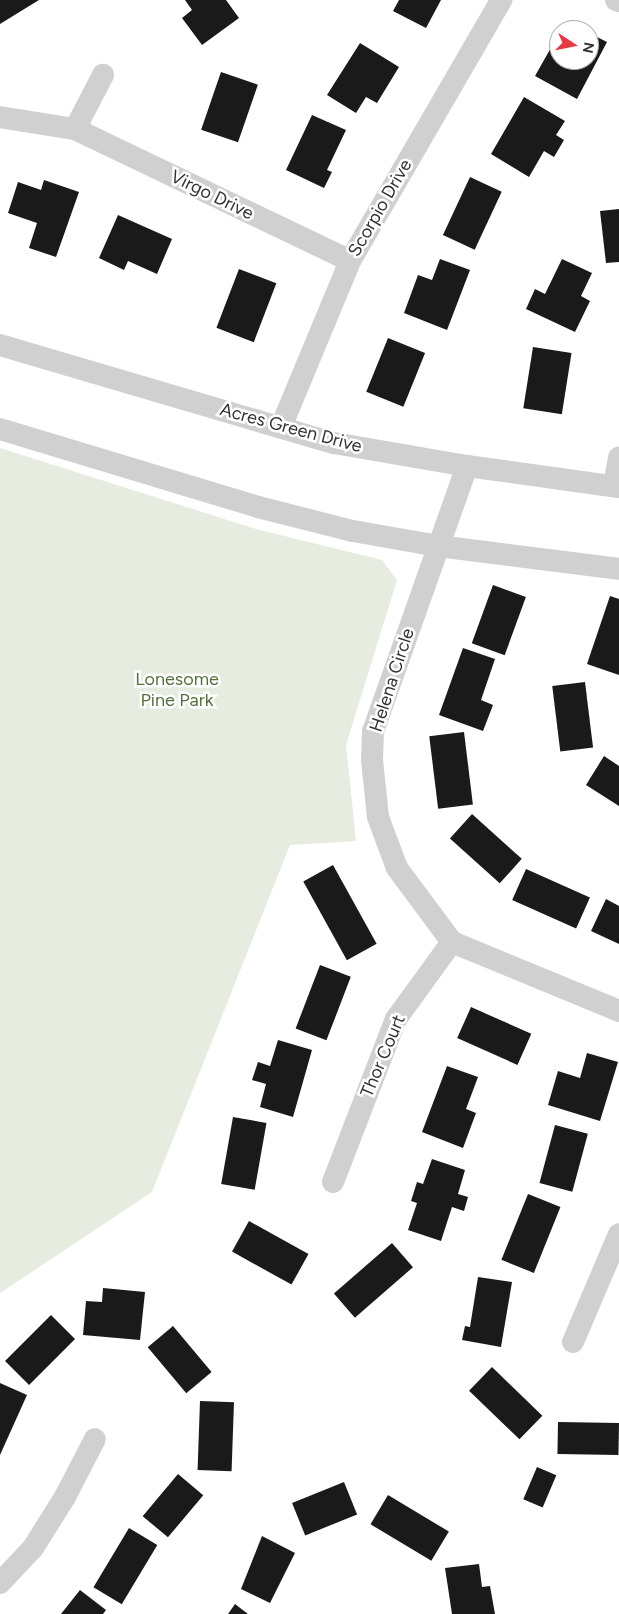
<!DOCTYPE html>
<style>
body{margin:0}
#map{position:relative;width:619px;height:1614px;overflow:hidden;background:#fff;font-family:Figtree,sans-serif}
div>[style]{position:absolute}
.green>*{inset:0;background:#e6ecdf}
.building>*{inset:0;background:#1a1a1a;transform-origin:0 0}
.minor>*{height:22px;margin:-11px;padding:0 11px;transform-origin:11px;border-radius:11px;background:#d0d0d0}
span{translate:-50% -50%;white-space:nowrap;text-align:center;line-height:1.15;-webkit-text-stroke:5px #fff;paint-order:stroke}
.street-label{font-size:18px;color:#333}
.park-label{font-size:18px;color:#56703f}
.north{position:absolute;left:549px;top:20px;width:50px;height:50px;box-sizing:border-box;background:#fff;border:1px solid #adadad;border-radius:50%;rotate:101deg;font-size:14px;font-weight:700;line-height:20px;text-align:center;color:#333}
.north::after{content:'';display:block;margin:auto;width:18px;height:22px;background:#e63946;clip-path:polygon(50% 0,100% 100%,50% 72%,0 100%)}
</style>
<div id="map">
<div class="green">
<div style="clip-path:polygon(0 448px,256px 529px,382px 560px,397px 580px,346px 745px,356px 841px,290px 845px,152px 1192px,0 1293px)"></div>
</div>
<div class="building">
<div style="clip-path:polygon(0 0,39px 0,0 24px)"></div>
<div style="clip-path:polygon(185px 0,226px 0,239px 18px,202px 45px,182px 18px,192px 10px)"></div>
<div style="clip-path:polygon(399px 0,441px 0,426px 28px,393px 11px)"></div>
<div style="clip-path:polygon(573px 24px,584px 30px,569px 30px)"></div>
<div style="clip-path:polygon(589px 33px,607px 42px,577px 99px,535px 76px,557px 37px,559px 60px,589px 60px)"></div>
<div style="clip-path:polygon(360px 43px,399px 67px,377px 103px,366px 97px,356px 113px,327px 95px)"></div>
<div style="left:221px;top:72px;width:39px;height:61px;rotate:19deg"></div>
<div style="clip-path:polygon(524px 97px,565px 121px,556px 135px,564px 140px,554px 157px,544px 151px,529px 177px,491px 154px)"></div>
<div style="clip-path:polygon(312px 115px,346px 130px,327px 170px,332px 172px,324px 188px,286px 170px)"></div>
<div style="left:470px;top:177px;width:35px;height:64px;rotate:25deg"></div>
<div style="clip-path:polygon(44px 180px,79px 192px,56px 257px,29px 248px,37px 223px,8px 213px,18px 182px,41px 190px)"></div>
<div style="clip-path:polygon(619px 209px,619px 262px,606px 263px,600px 211px)"></div>
<div style="clip-path:polygon(118px 215px,172px 239px,157px 274px,128px 261px,124px 270px,99px 258px)"></div>
<div style="clip-path:polygon(440px 259px,470px 270px,447px 330px,404px 313px,418px 275px,432px 280px)"></div>
<div style="clip-path:polygon(562px 259px,592px 273px,581px 296px,590px 301px,575px 332px,526px 309px,535px 289px,545px 294px)"></div>
<div style="left:239px;top:269px;width:40px;height:63px;rotate:21deg"></div>
<div style="left:388px;top:338px;width:40px;height:58px;rotate:22deg"></div>
<div style="left:533px;top:347px;width:39px;height:62px;rotate:9deg"></div>
<div style="left:493px;top:585px;width:35px;height:62px;rotate:20deg"></div>
<div style="clip-path:polygon(610px 596px,619px 599px,619px 675px,587px 664px)"></div>
<div style="clip-path:polygon(463px 648px,495px 659px,481px 700px,493px 705px,483px 731px,439px 715px)"></div>
<div style="left:585px;top:682px;width:66px;height:33px;rotate:83deg"></div>
<div style="left:464px;top:732px;width:73px;height:35px;rotate:83deg"></div>
<div style="clip-path:polygon(604px 756px,619px 766px,619px 806px,586px 785px)"></div>
<div style="left:472px;top:814px;width:67px;height:33px;rotate:42deg"></div>
<div style="left:333px;top:865px;width:90px;height:34px;rotate:61deg"></div>
<div style="left:526px;top:869px;width:70px;height:34px;rotate:24deg"></div>
<div style="clip-path:polygon(606px 899px,619px 906px,619px 944px,591px 931px)"></div>
<div style="left:320px;top:965px;width:33px;height:68px;rotate:21deg"></div>
<div style="left:471px;top:1007px;width:66px;height:34px;rotate:24deg"></div>
<div style="clip-path:polygon(278px 1040px,312px 1050px,293px 1117px,260px 1107px,266px 1084px,252px 1080px,258px 1062px,270px 1066px)"></div>
<div style="clip-path:polygon(587px 1053px,618px 1062px,600px 1121px,548px 1105px,558px 1071px,580px 1078px)"></div>
<div style="clip-path:polygon(447px 1066px,478px 1077px,466px 1109px,476px 1113px,463px 1148px,422px 1132px)"></div>
<div style="left:233px;top:1117px;width:34px;height:68px;rotate:10deg"></div>
<div style="left:555px;top:1125px;width:34px;height:60px;rotate:15deg"></div>
<div style="clip-path:polygon(432px 1159px,465px 1170px,458px 1194px,468px 1197px,464px 1211px,452px 1207px,441px 1241px,408px 1230px,417px 1203px,411px 1201px,417px 1182px,423px 1184px)"></div>
<div style="left:528px;top:1194px;width:35px;height:71px;rotate:22deg"></div>
<div style="left:249px;top:1221px;width:68px;height:35px;rotate:29deg"></div>
<div style="left:392px;top:1243px;width:32px;height:77px;rotate:49deg"></div>
<div style="clip-path:polygon(478px 1277px,512px 1282px,501px 1347px,462px 1340px,465px 1326px,470px 1327px)"></div>
<div style="clip-path:polygon(103px 1288px,145px 1292px,140px 1340px,83px 1335px,86px 1301px,102px 1302px)"></div>
<div style="left:51px;top:1315px;width:34px;height:65px;rotate:45deg"></div>
<div style="left:173px;top:1326px;width:60px;height:33px;rotate:50deg"></div>
<div style="left:492px;top:1367px;width:70px;height:33px;rotate:44deg"></div>
<div style="clip-path:polygon(0 1383px,27px 1395px,0 1455px)"></div>
<div style="left:200px;top:1401px;width:34px;height:69px;rotate:2deg"></div>
<div style="left:558px;top:1422px;width:61px;height:32px;rotate:1deg"></div>
<div style="left:537px;top:1467px;width:21px;height:35px;rotate:23deg"></div>
<div style="left:178px;top:1474px;width:33px;height:55px;rotate:40deg"></div>
<div style="left:344px;top:1482px;width:35px;height:56px;rotate:68deg"></div>
<div style="left:388px;top:1495px;width:71px;height:34px;rotate:31deg"></div>
<div style="left:129px;top:1528px;width:33px;height:69px;rotate:31deg"></div>
<div style="clip-path:polygon(262px 1536px,295px 1553px,270px 1603px,241px 1589px)"></div>
<div style="clip-path:polygon(479px 1564px,482px 1587px,490px 1586px,495px 1614px,452px 1614px,445px 1568px)"></div>
<div style="clip-path:polygon(80px 1590px,106px 1610px,103px 1614px,61px 1614px)"></div>
<div style="clip-path:polygon(235px 1604px,248px 1614px,228px 1614px)"></div>
</div>
<div class="minor">
<div style="left:616px;top:0;width:3px;rotate:18deg"></div>
<div style="left:0;top:117px;width:76px;rotate:9.1deg"></div>
<div style="left:75px;top:129px;width:305px;rotate:25.6deg"></div>
<div style="left:75px;top:129px;width:61px;rotate:-62.6deg"></div>
<div style="left:0;top:345px;width:348px;rotate:16.4deg"></div>
<div style="left:334px;top:443px;width:135px;rotate:9.8deg"></div>
<div style="left:467px;top:466px;width:153px;rotate:7.9deg"></div>
<div style="left:281px;top:427px;width:180px;rotate:-67.4deg"></div>
<div style="left:350px;top:261px;width:302px;rotate:-59.9deg"></div>
<div style="left:0;top:429px;width:270px;rotate:16.8deg"></div>
<div style="left:258px;top:507px;width:98px;rotate:14.2deg"></div>
<div style="left:353px;top:531px;width:86px;rotate:10deg"></div>
<div style="left:438px;top:546px;width:182px;rotate:7.2deg"></div>
<div style="left:467px;top:466px;width:281px;rotate:109.5deg"></div>
<div style="left:373px;top:731px;width:29px;rotate:92deg"></div>
<div style="left:372px;top:760px;width:57px;rotate:84deg"></div>
<div style="left:378px;top:817px;width:54px;rotate:69.6deg"></div>
<div style="left:397px;top:868px;width:92px;rotate:53.4deg"></div>
<div style="left:452px;top:942px;width:181px;rotate:22.4deg"></div>
<div style="left:614px;top:486px;width:29px;rotate:-80deg"></div>
<div style="left:333px;top:1182px;width:175px;rotate:-68.9deg"></div>
<div style="left:396px;top:1019px;width:95px;rotate:-54deg"></div>
<div style="left:573px;top:1342px;width:117px;rotate:-66.9deg"></div>
<div style="left:0;top:1583px;width:48px;rotate:-46.7deg"></div>
<div style="left:33px;top:1548px;width:60px;rotate:-57.9deg"></div>
<div style="left:65px;top:1497px;width:65px;rotate:-62.7deg"></div>
</div>
<div class="street-label">
<span style="left:212px;top:195px;rotate:26deg">Virgo Drive</span>
<span style="left:380px;top:208px;rotate:-60deg">Scorpio Drive</span>
<span style="left:291px;top:428px;rotate:15deg">Acres Green Drive</span>
<span style="left:392px;top:680px;rotate:-72deg">Helena Circle</span>
<span style="left:383px;top:1056px;rotate:-67deg">Thor Court</span>
</div>
<div class="park-label">
<span style="left:177px;top:690px">Lonesome<br>Pine Park</span>
</div>
<div class="north">N</div>
</div>
